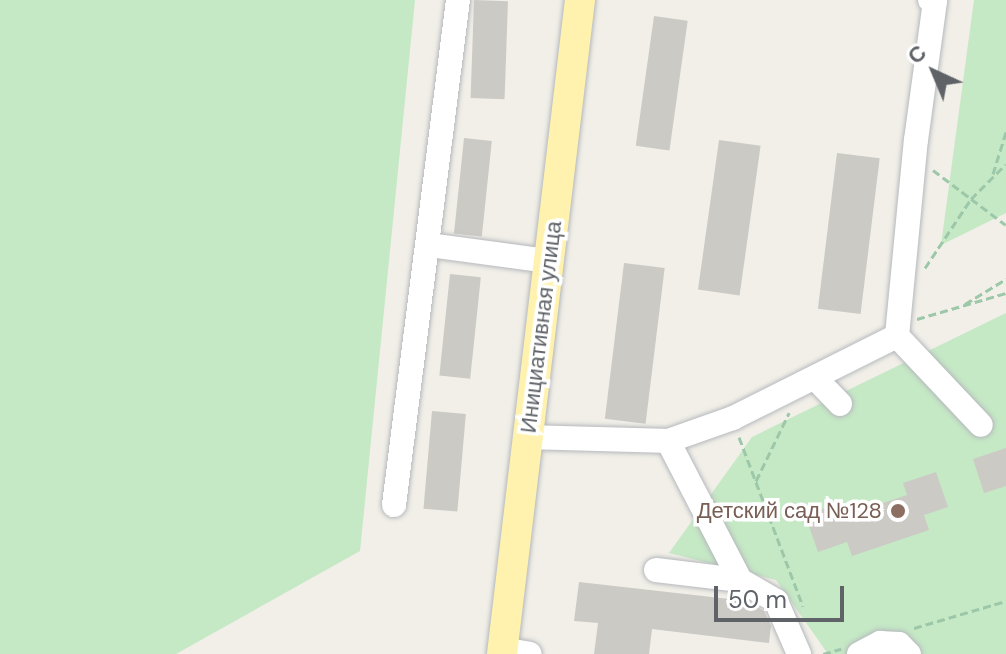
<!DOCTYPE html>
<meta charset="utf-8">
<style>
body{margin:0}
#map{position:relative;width:1006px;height:654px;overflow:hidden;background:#f1efe8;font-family:"DM Sans",sans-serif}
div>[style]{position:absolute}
.green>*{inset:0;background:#c5e8c5}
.building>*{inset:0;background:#cccac5;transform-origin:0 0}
.path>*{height:3px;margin-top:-1.5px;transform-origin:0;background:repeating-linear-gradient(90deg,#9cc7a9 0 8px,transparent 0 12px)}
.roads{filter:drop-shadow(0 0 2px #b5b8bc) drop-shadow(0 0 2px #b5b8bc)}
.minor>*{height:24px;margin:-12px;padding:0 12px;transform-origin:12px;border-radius:12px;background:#fff}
.major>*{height:30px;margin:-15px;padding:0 15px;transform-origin:15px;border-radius:15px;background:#fff2af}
.dots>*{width:22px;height:22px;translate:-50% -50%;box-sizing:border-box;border:4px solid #fff;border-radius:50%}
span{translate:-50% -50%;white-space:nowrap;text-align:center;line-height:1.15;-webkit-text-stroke:7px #fff;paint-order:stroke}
.street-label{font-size:22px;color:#5f6368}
.education-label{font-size:22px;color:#785e54}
.right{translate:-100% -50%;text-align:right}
.north{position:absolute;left:894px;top:32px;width:80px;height:80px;-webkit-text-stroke:6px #fff;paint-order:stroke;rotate:316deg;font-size:22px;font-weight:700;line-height:32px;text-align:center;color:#5f6368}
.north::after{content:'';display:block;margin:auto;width:28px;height:36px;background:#5f6368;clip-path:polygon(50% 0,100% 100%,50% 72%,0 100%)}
.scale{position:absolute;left:714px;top:586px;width:130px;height:36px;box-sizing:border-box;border:4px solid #5f6368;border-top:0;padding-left:10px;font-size:24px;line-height:28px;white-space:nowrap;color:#5f6368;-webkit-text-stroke:6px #fff;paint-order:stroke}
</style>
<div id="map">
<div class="green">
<div style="clip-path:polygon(0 0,415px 0,360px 551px,176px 654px,0 654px)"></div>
<div style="clip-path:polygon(974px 0,1006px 0,1006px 213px,941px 245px)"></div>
<div style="clip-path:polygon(1006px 313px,1006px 654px,828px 654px,776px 580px,669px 553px,752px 437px)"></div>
</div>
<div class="building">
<div style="left:474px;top:0;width:34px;height:98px;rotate:2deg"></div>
<div style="left:654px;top:16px;width:34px;height:131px;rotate:8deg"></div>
<div style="left:464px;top:138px;width:28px;height:96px;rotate:6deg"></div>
<div style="left:719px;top:140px;width:42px;height:151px;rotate:8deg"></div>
<div style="left:837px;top:153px;width:43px;height:157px;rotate:7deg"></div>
<div style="left:624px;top:263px;width:41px;height:157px;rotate:7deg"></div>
<div style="left:450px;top:274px;width:31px;height:102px;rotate:6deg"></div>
<div style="left:432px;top:411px;width:34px;height:98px;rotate:5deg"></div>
<div style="clip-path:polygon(1006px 448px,1006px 486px,984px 493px,973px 459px)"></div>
<div style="clip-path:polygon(936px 472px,948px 507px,924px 515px,929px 530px,852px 556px,847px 542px,818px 552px,805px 515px,840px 503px,845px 516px,907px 495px,903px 483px)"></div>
<div style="clip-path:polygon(579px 582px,747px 601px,764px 611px,771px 626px,769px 643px,652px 629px,649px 654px,594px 654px,598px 623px,574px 621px)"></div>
</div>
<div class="path">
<div style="left:933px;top:170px;width:91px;rotate:37deg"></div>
<div style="left:993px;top:174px;width:44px;rotate:-72.8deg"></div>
<div style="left:925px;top:268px;width:83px;rotate:-56.3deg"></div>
<div style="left:971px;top:199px;width:49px;rotate:-45deg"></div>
<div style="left:965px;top:304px;width:48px;rotate:-31.4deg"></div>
<div style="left:917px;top:319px;width:93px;rotate:-16.3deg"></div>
<div style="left:739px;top:437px;width:181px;rotate:69.3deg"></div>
<div style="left:756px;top:481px;width:76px;rotate:-64.1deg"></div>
<div style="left:914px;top:628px;width:96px;rotate:-16.4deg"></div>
<div style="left:823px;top:654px;width:19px;rotate:-16deg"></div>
</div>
<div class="roads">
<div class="minor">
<div style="left:429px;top:245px;width:120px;rotate:7.7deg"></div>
<div style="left:897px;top:336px;width:122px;rotate:46.7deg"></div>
<div style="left:815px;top:378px;width:36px;rotate:46deg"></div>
<div style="left:528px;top:437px;width:140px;rotate:1.6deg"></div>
<div style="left:668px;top:441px;width:157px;rotate:62.6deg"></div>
<div style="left:740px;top:580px;width:42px;rotate:30.3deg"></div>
<div style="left:776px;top:601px;width:58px;rotate:66.5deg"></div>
<div style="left:668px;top:441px;width:69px;rotate:-19.5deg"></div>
<div style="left:733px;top:418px;width:183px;rotate:-26.6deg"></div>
<div style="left:897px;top:336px;width:197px;rotate:-84.5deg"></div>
<div style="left:916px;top:140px;width:140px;rotate:-82.2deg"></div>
<div style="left:935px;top:1px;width:5px;rotate:-169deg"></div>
<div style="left:394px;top:505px;width:509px;rotate:-82.78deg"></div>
<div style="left:656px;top:570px;width:85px;rotate:6.8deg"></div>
<div style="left:502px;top:649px;width:28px;rotate:10deg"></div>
<div style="left:859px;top:654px;width:24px;rotate:-28deg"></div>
<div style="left:880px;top:643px;width:19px;rotate:3deg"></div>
<div style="left:899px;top:644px;width:14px;rotate:45deg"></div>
</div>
<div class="major">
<div style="left:502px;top:654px;width:659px;rotate:-83.2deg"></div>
</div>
</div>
<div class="dots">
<div style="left:898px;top:511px;background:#8d6e63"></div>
</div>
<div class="street-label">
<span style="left:541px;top:327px;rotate:-83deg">Инициативная улица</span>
</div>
<div class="education-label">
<span class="right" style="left:882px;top:511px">Детский сад №128</span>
</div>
<div class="north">С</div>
<div class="scale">50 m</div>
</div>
